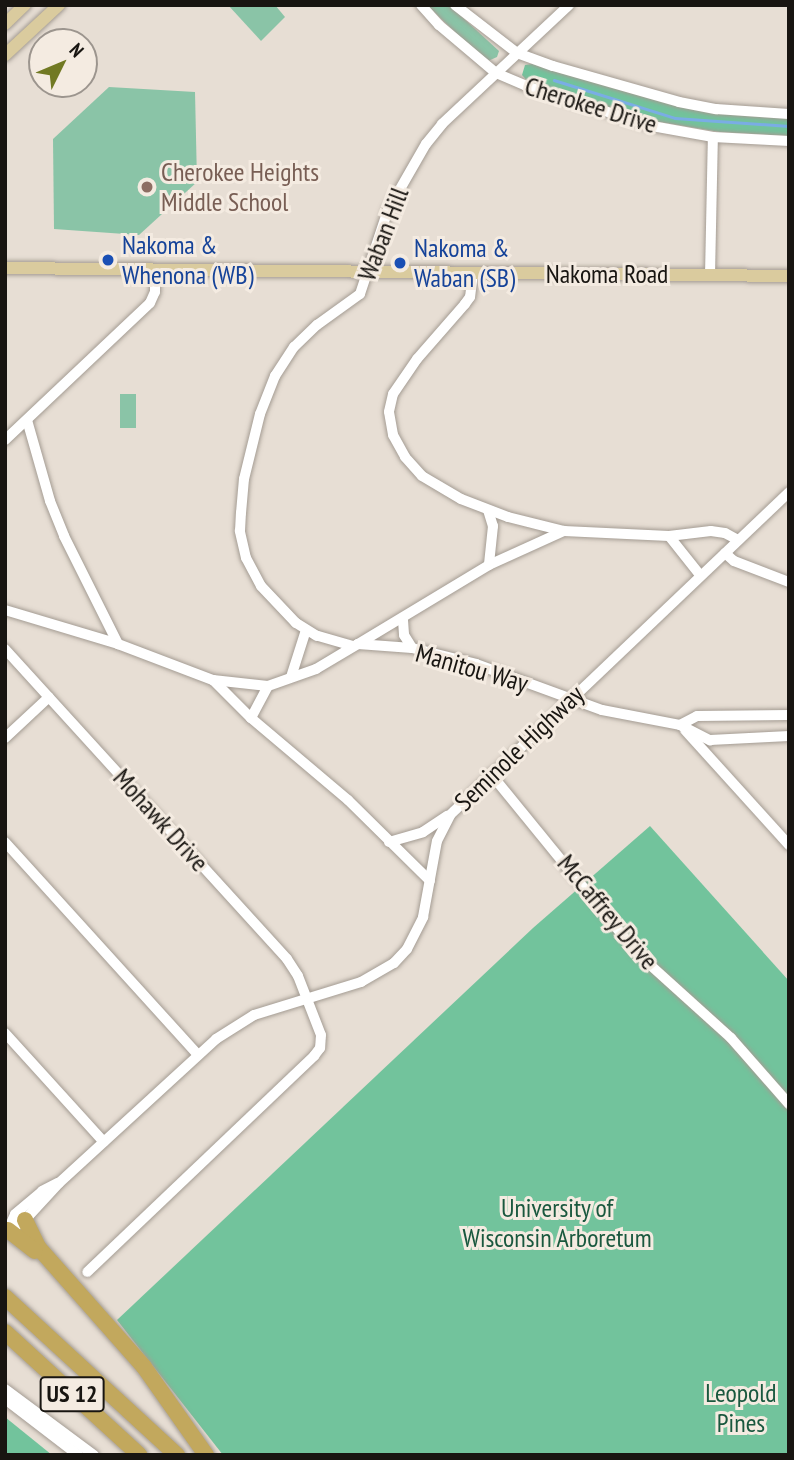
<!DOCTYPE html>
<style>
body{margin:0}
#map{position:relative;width:794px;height:1460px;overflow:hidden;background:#e7ded4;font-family:"PT Sans Narrow",sans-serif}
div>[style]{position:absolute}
.green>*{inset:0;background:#8ac4a7;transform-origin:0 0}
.forest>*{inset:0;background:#72c39c}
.stream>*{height:2.5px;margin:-1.25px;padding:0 1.25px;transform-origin:1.25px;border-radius:1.25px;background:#7aade5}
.roads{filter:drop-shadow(0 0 2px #a49c93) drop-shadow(0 0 2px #a49c93)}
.minor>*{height:10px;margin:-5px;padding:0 5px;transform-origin:5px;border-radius:5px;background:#fff}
.major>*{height:12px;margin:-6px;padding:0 6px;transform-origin:6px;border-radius:6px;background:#dacb9e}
.highway>*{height:16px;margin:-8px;padding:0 8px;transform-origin:8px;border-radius:8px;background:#c2a85d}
.dots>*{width:19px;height:19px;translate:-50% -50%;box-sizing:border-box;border:4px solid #f4ebe1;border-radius:50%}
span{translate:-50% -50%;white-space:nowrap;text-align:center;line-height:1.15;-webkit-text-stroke:6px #f4ebe1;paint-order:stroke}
.shield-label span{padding:2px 5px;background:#f4ebe1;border:2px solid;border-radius:5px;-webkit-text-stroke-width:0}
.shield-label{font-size:24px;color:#181511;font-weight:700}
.street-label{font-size:26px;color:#181511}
.education-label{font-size:26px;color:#785e54}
.left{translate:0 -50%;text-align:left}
.transit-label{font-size:26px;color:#164399}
.park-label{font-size:26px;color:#19583e}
.frame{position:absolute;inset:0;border:7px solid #181511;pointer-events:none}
.north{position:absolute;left:28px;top:28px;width:70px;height:70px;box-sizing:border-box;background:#f4ebe1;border:2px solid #9c958e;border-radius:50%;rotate:47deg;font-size:19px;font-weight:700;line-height:28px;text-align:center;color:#181511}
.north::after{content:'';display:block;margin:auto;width:24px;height:32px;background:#717923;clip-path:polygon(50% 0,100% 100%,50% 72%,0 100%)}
</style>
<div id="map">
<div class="green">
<div style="clip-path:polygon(228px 5px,275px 5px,285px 17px,261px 41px)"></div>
<div style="clip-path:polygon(427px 5px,449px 5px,499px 51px,497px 57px,488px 61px,482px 58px)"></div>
<div style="clip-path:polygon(109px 87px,195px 92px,197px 182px,139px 235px,54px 229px,53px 139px)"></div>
<div style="left:120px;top:394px;width:16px;height:34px"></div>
</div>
<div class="forest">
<div style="clip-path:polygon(532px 64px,655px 100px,789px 117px,789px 136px,720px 132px,654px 121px,529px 83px,522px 75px,525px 65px)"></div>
<div style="clip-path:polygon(650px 826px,789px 981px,789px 1455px,223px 1455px,117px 1320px,533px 928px)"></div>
<div style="clip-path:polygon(5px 1417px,52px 1455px,5px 1455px)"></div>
</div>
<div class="stream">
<div style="left:554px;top:80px;width:127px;rotate:17.4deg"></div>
<div style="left:675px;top:118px;width:114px;rotate:4deg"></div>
</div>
<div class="roads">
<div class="minor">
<div style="left:421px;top:5px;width:27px;rotate:48deg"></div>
<div style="left:439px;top:25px;width:75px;rotate:40.1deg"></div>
<div style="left:496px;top:73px;width:33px;rotate:23deg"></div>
<div style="left:526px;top:86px;width:132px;rotate:17.6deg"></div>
<div style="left:652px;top:126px;width:62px;rotate:10.2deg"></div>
<div style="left:713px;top:137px;width:76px;rotate:3deg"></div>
<div style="left:455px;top:5px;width:78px;rotate:37.7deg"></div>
<div style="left:517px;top:53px;width:38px;rotate:20deg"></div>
<div style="left:553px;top:66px;width:131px;rotate:15.9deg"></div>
<div style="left:679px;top:102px;width:38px;rotate:11deg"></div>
<div style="left:716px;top:109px;width:73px;rotate:3.9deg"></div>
<div style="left:473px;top:273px;width:24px;rotate:97deg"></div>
<div style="left:470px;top:297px;width:9px;rotate:126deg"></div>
<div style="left:465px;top:304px;width:73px;rotate:131.1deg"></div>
<div style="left:417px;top:359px;width:42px;rotate:124.4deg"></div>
<div style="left:393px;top:394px;width:18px;rotate:103deg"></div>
<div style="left:389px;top:412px;width:23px;rotate:80deg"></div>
<div style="left:393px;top:435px;width:25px;rotate:61deg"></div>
<div style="left:405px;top:457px;width:25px;rotate:48deg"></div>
<div style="left:422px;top:476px;width:45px;rotate:30.5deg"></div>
<div style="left:461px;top:499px;width:50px;rotate:21deg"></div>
<div style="left:508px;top:517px;width:58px;rotate:14deg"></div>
<div style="left:564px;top:531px;width:105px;rotate:2.7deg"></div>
<div style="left:669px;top:536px;width:42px;rotate:-6.8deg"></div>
<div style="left:711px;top:531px;width:14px;rotate:8deg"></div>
<div style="left:725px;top:533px;width:15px;rotate:28deg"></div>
<div style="left:710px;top:275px;width:138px;rotate:-88.8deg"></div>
<div style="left:27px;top:420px;width:84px;rotate:74.1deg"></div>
<div style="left:50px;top:501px;width:38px;rotate:68deg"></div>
<div style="left:64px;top:536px;width:121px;rotate:63.4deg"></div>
<div style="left:5px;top:440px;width:199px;rotate:-43.4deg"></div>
<div style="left:150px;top:303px;width:12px;rotate:-66deg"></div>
<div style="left:155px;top:292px;width:20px;rotate:-90deg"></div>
<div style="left:488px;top:510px;width:17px;rotate:73deg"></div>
<div style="left:493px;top:526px;width:39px;rotate:96deg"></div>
<div style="left:669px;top:536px;width:50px;rotate:51.5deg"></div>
<div style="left:725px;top:553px;width:12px;rotate:42deg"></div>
<div style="left:734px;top:561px;width:59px;rotate:20.9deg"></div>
<div style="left:5px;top:610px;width:118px;rotate:16.7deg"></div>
<div style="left:118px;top:644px;width:102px;rotate:20.8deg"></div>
<div style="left:213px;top:680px;width:55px;rotate:6.2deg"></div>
<div style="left:268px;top:686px;width:51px;rotate:-19.5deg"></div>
<div style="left:316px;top:669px;width:49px;rotate:-30.8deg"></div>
<div style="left:358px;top:644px;width:54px;rotate:4.2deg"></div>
<div style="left:412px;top:648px;width:66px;rotate:14deg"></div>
<div style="left:476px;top:664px;width:134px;rotate:20.1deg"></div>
<div style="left:602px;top:710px;width:79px;rotate:10.9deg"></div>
<div style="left:680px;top:725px;width:34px;rotate:27deg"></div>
<div style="left:710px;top:740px;width:79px;rotate:-2.9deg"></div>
<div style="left:403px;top:620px;width:15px;rotate:86deg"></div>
<div style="left:404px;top:635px;width:15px;rotate:58deg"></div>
<div style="left:358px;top:644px;width:153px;rotate:-31.1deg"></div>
<div style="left:489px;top:565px;width:82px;rotate:-24.4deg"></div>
<div style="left:353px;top:646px;width:37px;rotate:-164deg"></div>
<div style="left:317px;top:636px;width:25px;rotate:-148deg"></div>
<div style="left:296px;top:623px;width:51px;rotate:-133.4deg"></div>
<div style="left:261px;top:586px;width:32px;rotate:-118deg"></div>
<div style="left:246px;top:558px;width:28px;rotate:-103deg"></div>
<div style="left:240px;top:531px;width:18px;rotate:-87deg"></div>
<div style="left:241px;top:513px;width:34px;rotate:-85deg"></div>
<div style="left:244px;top:479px;width:67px;rotate:-76.2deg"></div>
<div style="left:260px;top:414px;width:41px;rotate:-68.5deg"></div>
<div style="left:275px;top:376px;width:35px;rotate:-57deg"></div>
<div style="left:294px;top:347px;width:32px;rotate:-44deg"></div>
<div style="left:317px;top:325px;width:53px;rotate:-35.8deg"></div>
<div style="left:360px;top:294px;width:89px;rotate:-71.6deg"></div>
<div style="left:388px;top:210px;width:76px;rotate:-60.1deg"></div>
<div style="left:426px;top:144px;width:26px;rotate:-51deg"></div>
<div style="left:442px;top:124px;width:174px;rotate:-43.1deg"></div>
<div style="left:5px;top:649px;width:419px;rotate:47.7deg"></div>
<div style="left:287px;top:959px;width:20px;rotate:57deg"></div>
<div style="left:298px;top:976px;width:63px;rotate:68.7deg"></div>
<div style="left:321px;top:1035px;width:13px;rotate:94deg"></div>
<div style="left:320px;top:1048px;width:10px;rotate:127deg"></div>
<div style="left:314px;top:1056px;width:313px;rotate:136.4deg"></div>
<div style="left:291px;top:677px;width:49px;rotate:-72.3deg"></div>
<div style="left:213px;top:680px;width:54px;rotate:45deg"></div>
<div style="left:251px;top:718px;width:127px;rotate:40.2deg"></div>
<div style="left:348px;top:800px;width:115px;rotate:44.6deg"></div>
<div style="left:251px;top:718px;width:36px;rotate:-62deg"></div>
<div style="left:680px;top:725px;width:19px;rotate:-28deg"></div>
<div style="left:697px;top:716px;width:92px;rotate:-0.6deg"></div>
<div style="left:685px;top:730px;width:155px;rotate:47.9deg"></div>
<div style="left:5px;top:738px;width:60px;rotate:-43deg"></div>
<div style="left:491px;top:774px;width:232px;rotate:50.8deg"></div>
<div style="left:638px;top:954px;width:125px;rotate:42.1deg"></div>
<div style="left:731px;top:1038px;width:88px;rotate:48.7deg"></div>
<div style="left:5px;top:842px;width:287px;rotate:47.8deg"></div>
<div style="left:389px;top:842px;width:35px;rotate:-16deg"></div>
<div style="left:423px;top:832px;width:29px;rotate:-34deg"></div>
<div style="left:5px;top:1033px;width:147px;rotate:47.8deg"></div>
<div style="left:8px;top:1230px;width:17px;rotate:-66deg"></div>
<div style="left:15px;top:1214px;width:35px;rotate:-40deg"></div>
<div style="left:42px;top:1191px;width:18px;rotate:-27deg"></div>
<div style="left:5px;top:1232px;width:21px;rotate:-29deg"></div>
<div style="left:23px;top:1222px;width:53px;rotate:-47.3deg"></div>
<div style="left:59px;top:1183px;width:213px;rotate:-42.5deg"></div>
<div style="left:216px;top:1039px;width:45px;rotate:-32.3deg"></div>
<div style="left:254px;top:1015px;width:112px;rotate:-17.1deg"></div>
<div style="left:361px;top:982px;width:38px;rotate:-30deg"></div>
<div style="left:394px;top:963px;width:19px;rotate:-47deg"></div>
<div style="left:407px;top:949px;width:36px;rotate:-63deg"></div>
<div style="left:423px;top:917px;width:77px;rotate:-79.6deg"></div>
<div style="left:437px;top:841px;width:29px;rotate:-63deg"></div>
<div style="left:450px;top:815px;width:468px;rotate:-43.6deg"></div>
<div style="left:5px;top:1389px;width:111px;rotate:36.6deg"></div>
<div style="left:5px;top:1399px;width:92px;rotate:37.5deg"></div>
</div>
<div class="major">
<div style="left:5px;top:24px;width:28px;rotate:-44deg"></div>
<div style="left:5px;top:55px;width:74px;rotate:-42.8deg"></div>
<div style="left:5px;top:268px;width:784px;rotate:0.58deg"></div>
</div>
<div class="highway">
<div style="left:25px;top:1220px;width:30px;rotate:64deg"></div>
<div style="left:38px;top:1247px;width:160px;rotate:48.5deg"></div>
<div style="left:144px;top:1367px;width:108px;rotate:54.8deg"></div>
<div style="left:8px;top:1230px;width:34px;rotate:38deg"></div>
<div style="left:5px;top:1297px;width:234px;rotate:42.6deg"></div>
<div style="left:5px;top:1332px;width:182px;rotate:42.5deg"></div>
</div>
</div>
<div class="dots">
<div style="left:147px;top:187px;background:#8d6e63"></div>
<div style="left:108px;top:260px;background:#1a4fb4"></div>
<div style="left:400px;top:263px;background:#1a4fb4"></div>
</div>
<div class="shield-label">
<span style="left:72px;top:1394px">US 12</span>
</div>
<div class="street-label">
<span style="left:591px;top:105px;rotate:17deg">Cherokee Drive</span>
<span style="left:383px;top:234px;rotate:-69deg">Waban Hill</span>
<span style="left:607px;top:274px">Nakoma Road</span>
<span style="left:472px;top:668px;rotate:16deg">Manitou Way</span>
<span style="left:519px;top:748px;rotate:-44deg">Seminole Highway</span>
<span style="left:161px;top:820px;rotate:48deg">Mohawk Drive</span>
<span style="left:608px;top:912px;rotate:50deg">McCaffrey Drive</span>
</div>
<div class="education-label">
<span class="left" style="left:161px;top:187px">Cherokee Heights<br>Middle School</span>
</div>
<div class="transit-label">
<span class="left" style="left:122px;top:260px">Nakoma &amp;<br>Whenona (WB)</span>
<span class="left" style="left:414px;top:263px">Nakoma &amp;<br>Waban (SB)</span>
</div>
<div class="park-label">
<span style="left:557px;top:1223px">University of<br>Wisconsin Arboretum</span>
<span style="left:741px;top:1408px">Leopold<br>Pines</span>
</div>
<div class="frame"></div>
<div class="north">N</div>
</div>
